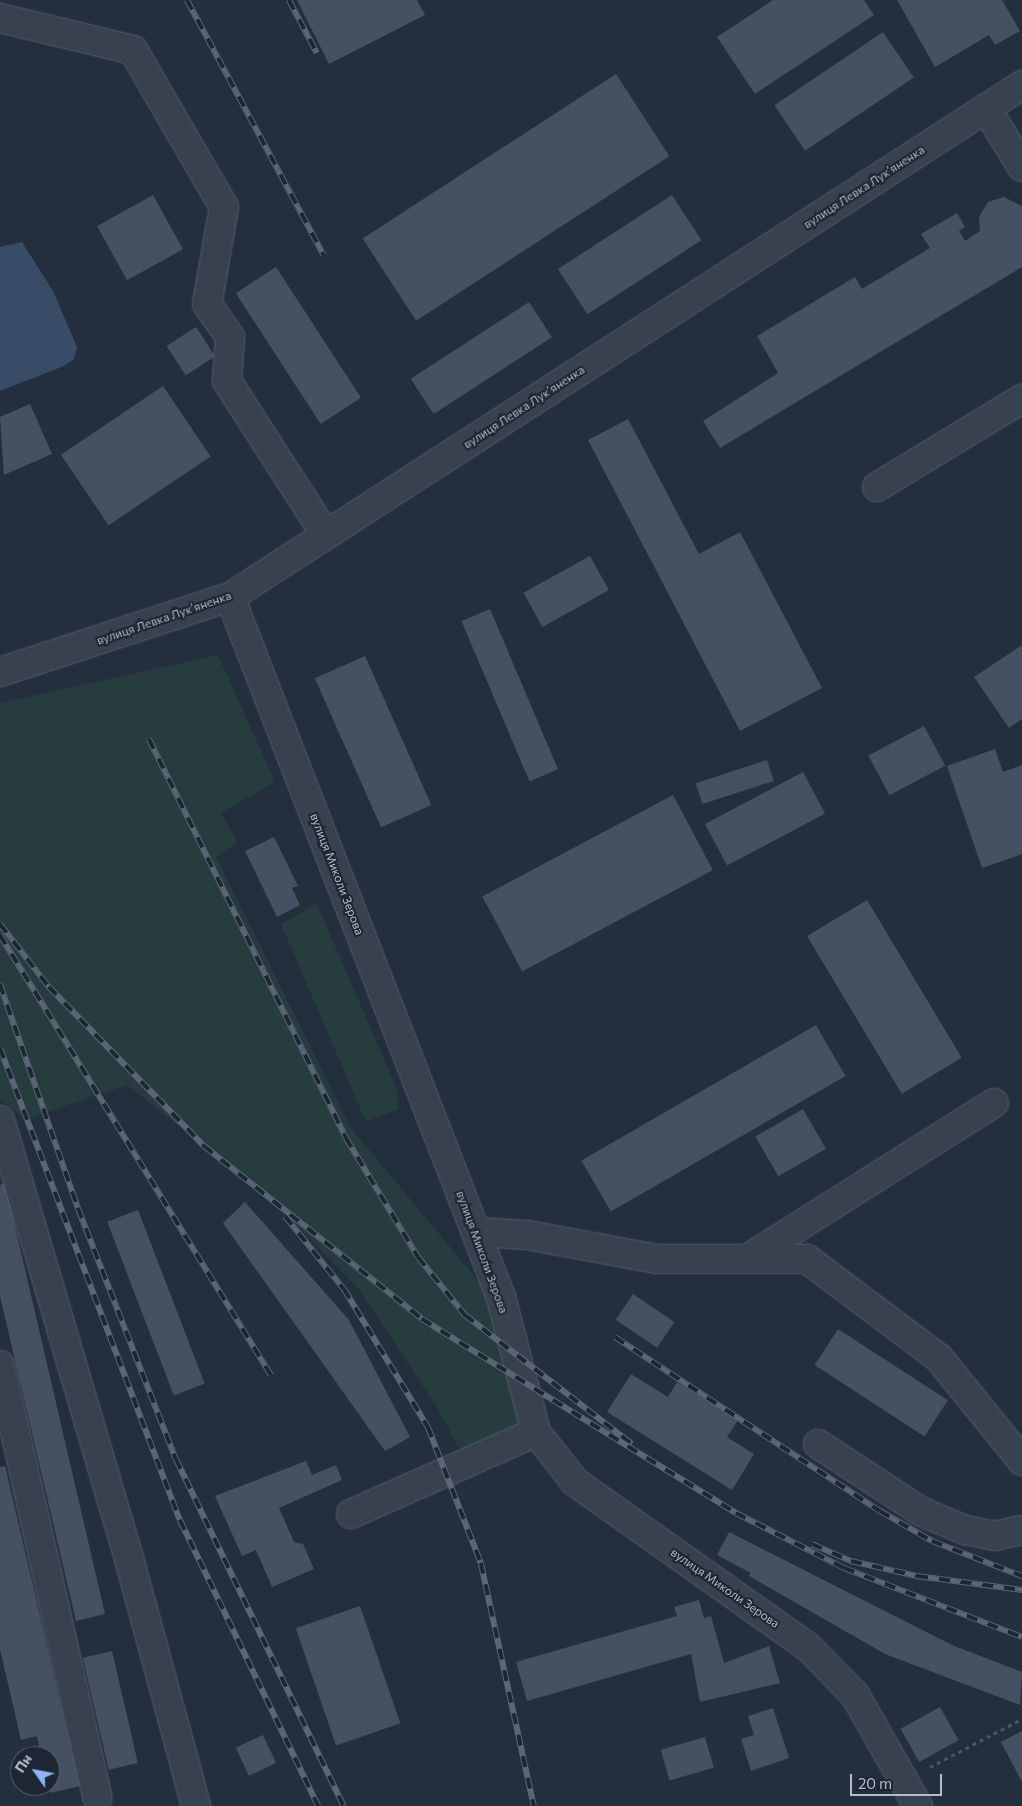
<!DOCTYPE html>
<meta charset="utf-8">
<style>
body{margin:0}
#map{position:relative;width:1022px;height:1806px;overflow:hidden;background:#242f3e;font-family:Commissioner,sans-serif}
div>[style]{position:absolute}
.green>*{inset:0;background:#263c3f}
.water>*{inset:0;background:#394c67}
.building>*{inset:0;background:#455162;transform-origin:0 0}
.path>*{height:3px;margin-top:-1.5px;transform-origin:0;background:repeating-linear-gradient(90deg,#44595c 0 4px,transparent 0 8px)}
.roads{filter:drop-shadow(0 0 1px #565f6c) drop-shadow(0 0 1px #565f6c)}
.minor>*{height:28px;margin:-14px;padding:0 14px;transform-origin:14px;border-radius:14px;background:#38414e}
.rail>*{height:5.5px;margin-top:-2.75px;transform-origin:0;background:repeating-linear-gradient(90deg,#1d2633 0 11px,#5a6575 0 22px);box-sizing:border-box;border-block:1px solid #5a6575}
span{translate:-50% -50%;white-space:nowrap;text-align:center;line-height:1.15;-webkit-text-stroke:4px #1d2633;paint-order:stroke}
.street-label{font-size:12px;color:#b4bcc9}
.north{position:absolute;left:10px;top:1746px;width:50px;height:50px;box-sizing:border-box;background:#1d2633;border:1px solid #59626f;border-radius:50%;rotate:303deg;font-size:14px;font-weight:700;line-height:20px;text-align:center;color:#b4bcc9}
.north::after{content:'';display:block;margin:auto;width:18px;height:22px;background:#8ab4f8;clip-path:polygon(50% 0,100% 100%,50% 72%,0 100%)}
.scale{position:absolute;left:850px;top:1774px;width:92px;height:22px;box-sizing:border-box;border:2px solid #b4bcc9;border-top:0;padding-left:6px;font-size:15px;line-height:18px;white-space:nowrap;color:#b4bcc9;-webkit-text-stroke:4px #1d2633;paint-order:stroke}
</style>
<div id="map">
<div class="green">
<div style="clip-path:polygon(218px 655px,275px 782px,221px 813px,238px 843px,216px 857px,351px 1128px,494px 1300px,518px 1393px,519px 1436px,466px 1461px,438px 1409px,358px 1288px,272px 1200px,127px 1085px,25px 1119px,0 1099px,0 703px)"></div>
<div style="clip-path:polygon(317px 904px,396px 1087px,399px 1109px,366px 1122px,281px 924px)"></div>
</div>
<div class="water">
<div style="clip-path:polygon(22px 242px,53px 291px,77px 347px,74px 359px,64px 366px,0 391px,0 247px)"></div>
</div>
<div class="building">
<div style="clip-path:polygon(297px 0,417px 0,425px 15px,329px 64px)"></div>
<div style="clip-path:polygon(773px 0,864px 0,874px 15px,755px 94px,717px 37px)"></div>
<div style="clip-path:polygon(897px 0,1002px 0,1020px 31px,995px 45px,989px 35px,935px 67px)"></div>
<div style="left:883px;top:32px;width:55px;height:131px;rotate:56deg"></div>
<div style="left:616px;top:74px;width:98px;height:302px;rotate:57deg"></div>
<div style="left:153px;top:195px;width:62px;height:64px;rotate:61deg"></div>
<div style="left:672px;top:195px;width:54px;height:136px;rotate:57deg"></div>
<div style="clip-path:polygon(1004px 197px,1022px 206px,1022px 267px,720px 448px,703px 421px,778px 373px,757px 336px,855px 277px,862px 289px,930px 248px,921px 234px,957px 213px,965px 227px,959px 231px,965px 241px,980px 231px,979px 217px,988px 202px)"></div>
<div style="left:276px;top:267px;width:156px;height:48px;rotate:57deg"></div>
<div style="left:529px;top:302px;width:42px;height:141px;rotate:57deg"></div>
<div style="left:196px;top:327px;width:35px;height:35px;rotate:57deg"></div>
<div style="left:163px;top:386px;width:85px;height:123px;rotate:56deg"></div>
<div style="clip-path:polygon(30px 404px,52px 454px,4px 475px,0 417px)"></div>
<div style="clip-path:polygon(628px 419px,699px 554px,740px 532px,822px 688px,740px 731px,588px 440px)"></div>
<div style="left:590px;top:556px;width:39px;height:76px;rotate:61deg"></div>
<div style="left:490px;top:609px;width:174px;height:31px;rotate:67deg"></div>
<div style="clip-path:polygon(1022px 645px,1022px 719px,1009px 728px,974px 677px)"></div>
<div style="left:365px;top:656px;width:163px;height:55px;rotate:66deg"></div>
<div style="left:924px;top:726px;width:45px;height:63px;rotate:62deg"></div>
<div style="clip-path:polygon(995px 749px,1003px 772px,1022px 765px,1022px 854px,982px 868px,947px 766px)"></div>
<div style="left:767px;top:760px;width:22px;height:75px;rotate:72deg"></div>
<div style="left:803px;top:772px;width:47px;height:111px;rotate:62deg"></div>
<div style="left:673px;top:795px;width:85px;height:216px;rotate:62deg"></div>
<div style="clip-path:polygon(274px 837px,298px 886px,292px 888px,300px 905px,277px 917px,245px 851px)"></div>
<div style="left:867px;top:900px;width:184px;height:70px;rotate:59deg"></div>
<div style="left:816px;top:1025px;width:59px;height:271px;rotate:60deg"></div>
<div style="left:803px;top:1109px;width:46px;height:55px;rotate:60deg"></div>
<div style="clip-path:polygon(5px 1183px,105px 1614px,76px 1621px,0 1296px,0 1185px)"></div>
<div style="clip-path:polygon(245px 1202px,349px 1320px,410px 1437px,385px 1451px,223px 1223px)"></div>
<div style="left:138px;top:1210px;width:186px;height:33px;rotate:69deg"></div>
<div style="left:633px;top:1294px;width:50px;height:31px;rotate:34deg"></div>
<div style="left:838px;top:1329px;width:131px;height:43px;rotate:33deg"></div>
<div style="clip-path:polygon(631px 1374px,668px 1397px,677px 1382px,738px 1420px,727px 1437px,754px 1454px,732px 1490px,607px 1412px)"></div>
<div style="clip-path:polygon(306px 1461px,312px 1475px,336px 1465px,342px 1480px,279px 1508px,294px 1542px,303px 1544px,314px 1569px,272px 1587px,256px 1550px,242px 1556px,215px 1496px)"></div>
<div style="clip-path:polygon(5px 1466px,80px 1786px,50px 1793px,50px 1756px,41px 1756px,37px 1736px,21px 1740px,0 1649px,0 1467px)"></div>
<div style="clip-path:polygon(729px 1532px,952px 1645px,1022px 1672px,1020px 1705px,885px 1654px,749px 1576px,751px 1573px,717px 1555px)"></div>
<div style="clip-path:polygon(699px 1600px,704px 1618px,711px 1616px,724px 1663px,769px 1646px,780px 1683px,700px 1702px,691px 1654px,527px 1701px,516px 1662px,677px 1616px,674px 1607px)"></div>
<div style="left:360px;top:1606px;width:124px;height:68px;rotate:71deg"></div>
<div style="left:112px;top:1651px;width:115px;height:30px;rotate:77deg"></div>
<div style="left:940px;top:1707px;width:38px;height:45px;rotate:61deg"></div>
<div style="clip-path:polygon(773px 1708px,789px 1758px,751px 1771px,741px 1739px,754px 1735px,748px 1716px)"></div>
<div style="clip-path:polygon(1022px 1731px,1022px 1782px,1001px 1742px)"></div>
<div style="left:263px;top:1735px;width:31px;height:30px;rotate:65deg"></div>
<div style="left:705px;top:1737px;width:32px;height:46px;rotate:74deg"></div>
</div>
<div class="path">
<div style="left:930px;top:1767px;width:104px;rotate:-27.6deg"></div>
</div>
<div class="roads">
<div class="minor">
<div style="left:0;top:18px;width:137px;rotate:13.5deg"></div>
<div style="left:133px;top:50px;width:181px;rotate:59.9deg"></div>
<div style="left:224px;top:207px;width:98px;rotate:99.9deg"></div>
<div style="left:207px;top:304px;width:40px;rotate:55.1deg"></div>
<div style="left:230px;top:337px;width:44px;rotate:93.9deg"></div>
<div style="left:227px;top:381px;width:183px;rotate:57.3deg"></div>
<div style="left:986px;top:108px;width:69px;rotate:58.6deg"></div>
<div style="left:877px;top:487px;width:170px;rotate:-31.3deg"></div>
<div style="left:230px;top:597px;width:751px;rotate:68.84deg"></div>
<div style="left:501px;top:1297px;width:139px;rotate:75.5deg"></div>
<div style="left:536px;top:1432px;width:63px;rotate:52deg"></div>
<div style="left:575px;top:1482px;width:284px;rotate:35.3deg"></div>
<div style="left:807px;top:1646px;width:69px;rotate:45.6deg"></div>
<div style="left:855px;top:1695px;width:128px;rotate:60.4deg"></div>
<div style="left:0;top:672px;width:242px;rotate:-18.1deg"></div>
<div style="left:230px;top:597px;width:943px;rotate:-32.88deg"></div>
<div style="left:0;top:1120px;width:442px;rotate:73.6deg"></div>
<div style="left:125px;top:1544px;width:271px;rotate:74.8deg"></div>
<div style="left:476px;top:1232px;width:51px;rotate:3.4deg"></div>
<div style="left:527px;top:1235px;width:132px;rotate:10.5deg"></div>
<div style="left:657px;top:1259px;width:150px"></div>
<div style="left:807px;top:1259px;width:165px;rotate:36.9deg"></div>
<div style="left:939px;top:1358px;width:132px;rotate:51.1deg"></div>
<div style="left:747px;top:1259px;width:292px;rotate:-32.3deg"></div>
<div style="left:0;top:1365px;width:443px;rotate:77.3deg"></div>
<div style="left:818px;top:1444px;width:124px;rotate:33.2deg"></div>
<div style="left:922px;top:1512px;width:47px;rotate:22.7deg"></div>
<div style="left:965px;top:1530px;width:31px;rotate:11deg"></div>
<div style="left:995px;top:1536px;width:28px;rotate:-13deg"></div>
<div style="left:351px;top:1514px;width:202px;rotate:-23.9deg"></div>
</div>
</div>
<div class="rail">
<div style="left:187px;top:0;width:289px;rotate:61.8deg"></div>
<div style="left:289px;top:0;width:60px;rotate:62.2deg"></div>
<div style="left:149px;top:739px;width:445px;rotate:63.7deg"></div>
<div style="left:346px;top:1138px;width:139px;rotate:58.8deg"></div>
<div style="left:418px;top:1257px;width:75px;rotate:51deg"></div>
<div style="left:465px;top:1315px;width:211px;rotate:37.7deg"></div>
<div style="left:0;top:924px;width:80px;rotate:52.1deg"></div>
<div style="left:49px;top:987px;width:222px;rotate:45.7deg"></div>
<div style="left:204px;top:1146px;width:278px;rotate:38.4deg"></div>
<div style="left:422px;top:1319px;width:369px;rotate:31.7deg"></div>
<div style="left:736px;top:1513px;width:121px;rotate:27deg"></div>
<div style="left:844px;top:1568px;width:191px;rotate:21.2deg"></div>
<div style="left:0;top:935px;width:517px;rotate:58.37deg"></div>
<div style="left:0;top:984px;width:237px;rotate:70.8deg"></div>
<div style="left:78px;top:1208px;width:269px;rotate:68.7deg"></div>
<div style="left:176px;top:1459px;width:386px;rotate:64.2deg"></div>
<div style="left:0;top:1048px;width:505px;rotate:69.13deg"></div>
<div style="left:180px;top:1520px;width:318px;rotate:64.2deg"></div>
<div style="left:285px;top:1216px;width:94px;rotate:51.1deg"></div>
<div style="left:344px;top:1289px;width:162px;rotate:58.7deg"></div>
<div style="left:428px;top:1427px;width:146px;rotate:68.7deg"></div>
<div style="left:481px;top:1563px;width:249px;rotate:77.7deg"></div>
<div style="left:615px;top:1337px;width:317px;rotate:33.3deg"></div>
<div style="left:880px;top:1511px;width:60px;rotate:30deg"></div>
<div style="left:932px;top:1541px;width:97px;rotate:21.3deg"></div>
<div style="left:812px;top:1544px;width:43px;rotate:23.6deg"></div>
<div style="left:851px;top:1561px;width:68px;rotate:12.8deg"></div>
<div style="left:917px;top:1576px;width:106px;rotate:7.6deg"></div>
</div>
<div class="street-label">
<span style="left:864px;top:187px;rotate:-33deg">вулиця Левка Лукʼяненка</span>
<span style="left:524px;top:407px;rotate:-33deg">вулиця Левка Лукʼяненка</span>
<span style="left:164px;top:618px;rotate:-19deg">вулиця Левка Лукʼяненка</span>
<span style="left:337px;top:874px;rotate:69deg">вулиця Миколи Зерова</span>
<span style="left:482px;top:1252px;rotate:70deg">вулиця Миколи Зерова</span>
<span style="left:725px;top:1588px;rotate:35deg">вулиця Миколи Зерова</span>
</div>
<div class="north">Пн</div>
<div class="scale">20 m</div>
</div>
